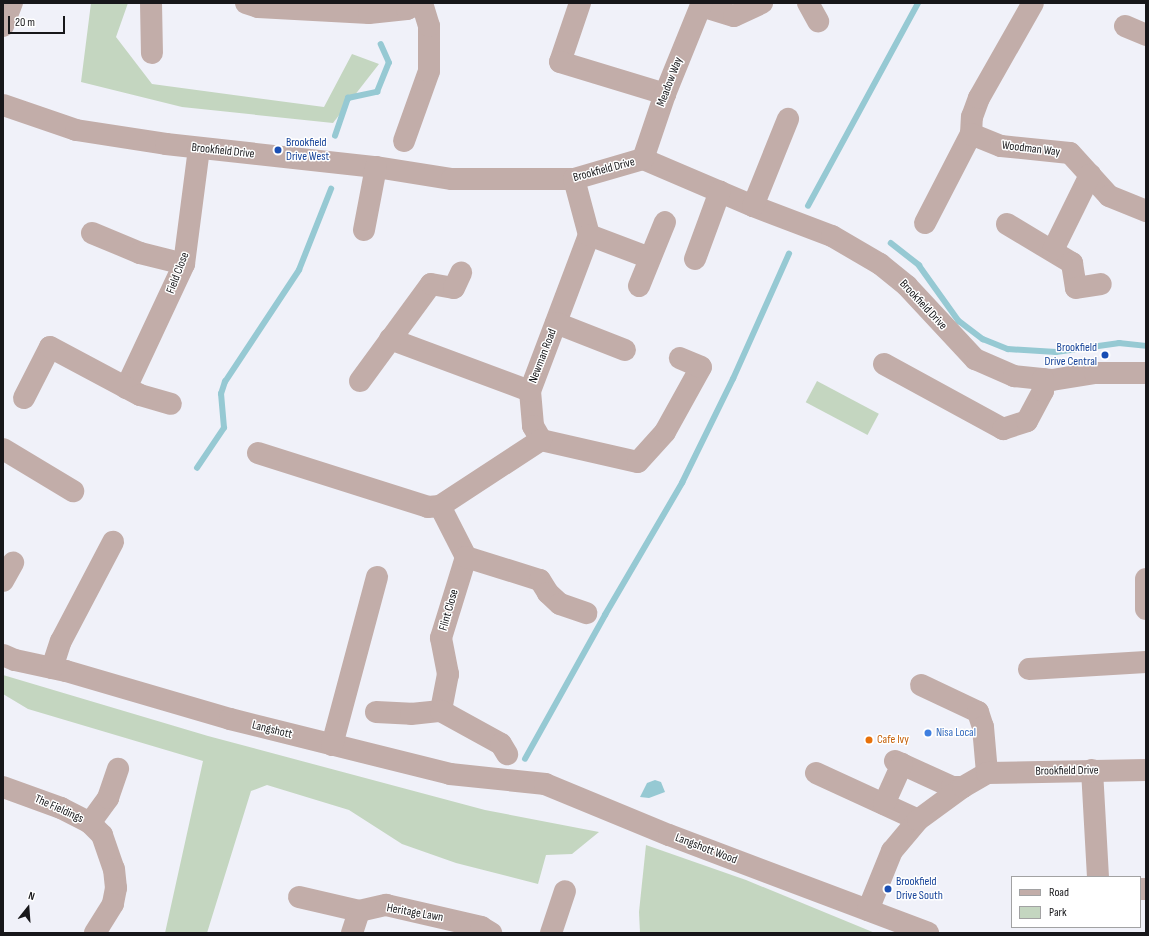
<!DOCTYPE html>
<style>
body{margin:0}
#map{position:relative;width:1149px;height:936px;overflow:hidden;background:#f0f1f9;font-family:"Sofia Sans Condensed",sans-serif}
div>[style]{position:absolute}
.green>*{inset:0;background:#c4d6c0;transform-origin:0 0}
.water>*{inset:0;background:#96c9d3}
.stream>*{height:5.5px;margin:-2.75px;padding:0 2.75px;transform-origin:2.75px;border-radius:2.75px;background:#96c9d3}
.minor>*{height:22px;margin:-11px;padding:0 11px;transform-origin:11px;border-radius:11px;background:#c2ada9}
.dots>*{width:11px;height:11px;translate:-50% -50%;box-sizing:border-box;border:2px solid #fff;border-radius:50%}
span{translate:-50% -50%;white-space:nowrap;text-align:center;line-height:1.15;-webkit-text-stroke:3px #fff;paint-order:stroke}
.street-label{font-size:12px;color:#17171a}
.transit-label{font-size:12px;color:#164399}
.left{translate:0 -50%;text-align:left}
.right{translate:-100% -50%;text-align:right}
.shop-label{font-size:12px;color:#366cbe}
.food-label{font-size:12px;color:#c56008}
.frame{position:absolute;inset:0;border:4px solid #17171a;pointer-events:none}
.legend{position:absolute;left:1011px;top:876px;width:130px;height:52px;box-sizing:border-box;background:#fff;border:1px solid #a2a2a3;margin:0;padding:5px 7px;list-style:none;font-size:12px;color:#17171a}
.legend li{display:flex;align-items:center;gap:8px;height:20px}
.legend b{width:20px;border:1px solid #a2a2a3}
.north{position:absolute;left:8px;top:888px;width:40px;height:40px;-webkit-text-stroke:3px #fff;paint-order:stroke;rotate:17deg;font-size:11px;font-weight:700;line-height:16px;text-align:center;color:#17171a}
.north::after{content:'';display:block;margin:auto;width:14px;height:18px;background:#17171a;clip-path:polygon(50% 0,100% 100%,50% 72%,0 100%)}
.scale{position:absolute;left:8px;top:16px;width:57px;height:18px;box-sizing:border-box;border:2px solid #17171a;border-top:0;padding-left:5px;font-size:12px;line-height:14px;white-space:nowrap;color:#17171a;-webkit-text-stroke:3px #fff;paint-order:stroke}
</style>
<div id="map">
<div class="green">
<div style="clip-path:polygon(91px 3px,128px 3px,116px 37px,152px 84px,324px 107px,352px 54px,379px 64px,333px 123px,182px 107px,81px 82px)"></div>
<div style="left:817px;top:381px;width:70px;height:24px;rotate:28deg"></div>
<div style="clip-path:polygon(3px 675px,208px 736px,485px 810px,599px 832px,572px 854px,546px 855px,538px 884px,456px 863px,402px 844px,349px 810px,267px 785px,251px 791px,207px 933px,165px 933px,203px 761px,28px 709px,3px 694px)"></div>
<div style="clip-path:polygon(646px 845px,746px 880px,875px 933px,640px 933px,639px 912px)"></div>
</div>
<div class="water">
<div style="clip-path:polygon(655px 780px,661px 782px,665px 792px,649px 798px,640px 797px,647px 783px)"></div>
</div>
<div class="stream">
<div style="left:335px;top:136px;width:40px;rotate:-71.1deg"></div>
<div style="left:348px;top:98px;width:30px;rotate:-12deg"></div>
<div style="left:377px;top:92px;width:31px;rotate:-68deg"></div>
<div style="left:389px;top:63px;width:20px;rotate:-114deg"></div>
<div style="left:808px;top:206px;width:231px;rotate:-61.5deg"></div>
<div style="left:891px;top:243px;width:36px;rotate:38deg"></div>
<div style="left:919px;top:265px;width:69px;rotate:54.5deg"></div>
<div style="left:959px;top:321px;width:30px;rotate:37deg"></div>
<div style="left:983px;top:339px;width:27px;rotate:22deg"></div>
<div style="left:1008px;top:349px;width:48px;rotate:3.6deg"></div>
<div style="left:1056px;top:352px;width:64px;rotate:-8.1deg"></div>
<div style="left:1119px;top:343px;width:27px;rotate:6deg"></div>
<div style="left:197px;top:468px;width:48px;rotate:-56deg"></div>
<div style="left:224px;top:428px;width:34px;rotate:-95deg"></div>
<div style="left:221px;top:394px;width:13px;rotate:-72deg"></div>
<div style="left:225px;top:382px;width:134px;rotate:-56.5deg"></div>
<div style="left:299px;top:270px;width:87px;rotate:-68.4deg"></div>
<div style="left:525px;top:759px;width:165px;rotate:-60.9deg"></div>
<div style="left:605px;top:615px;width:153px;rotate:-59.7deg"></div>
<div style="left:682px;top:483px;width:116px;rotate:-63.9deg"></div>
<div style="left:733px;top:379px;width:137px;rotate:-65.9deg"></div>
</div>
<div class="minor">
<div style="left:151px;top:3px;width:50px;rotate:88.9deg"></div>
<div style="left:246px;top:3px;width:13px;rotate:18deg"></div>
<div style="left:258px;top:7px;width:111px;rotate:3.1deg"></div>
<div style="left:369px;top:13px;width:38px;rotate:-6deg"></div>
<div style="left:407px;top:9px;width:14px;rotate:-25deg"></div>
<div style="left:580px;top:3px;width:62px;rotate:108.7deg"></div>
<div style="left:560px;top:62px;width:110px;rotate:16.9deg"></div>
<div style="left:808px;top:3px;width:21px;rotate:61deg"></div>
<div style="left:701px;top:6px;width:34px;rotate:17deg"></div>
<div style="left:734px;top:16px;width:31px;rotate:-25deg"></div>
<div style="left:3px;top:26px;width:25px;rotate:-69deg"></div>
<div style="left:1125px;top:26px;width:23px;rotate:23deg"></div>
<div style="left:3px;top:105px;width:77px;rotate:18.9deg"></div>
<div style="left:76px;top:130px;width:91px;rotate:8.8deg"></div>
<div style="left:166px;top:144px;width:211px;rotate:6.3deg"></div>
<div style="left:376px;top:167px;width:77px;rotate:9deg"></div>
<div style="left:452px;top:179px;width:122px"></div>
<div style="left:574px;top:179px;width:72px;rotate:-16.2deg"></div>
<div style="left:643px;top:159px;width:120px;rotate:23.1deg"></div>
<div style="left:753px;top:206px;width:85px;rotate:20.8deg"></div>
<div style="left:832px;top:236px;width:56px;rotate:30.3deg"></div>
<div style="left:880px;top:264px;width:35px;rotate:39deg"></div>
<div style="left:907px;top:286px;width:100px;rotate:47deg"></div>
<div style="left:975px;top:359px;width:43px;rotate:23.6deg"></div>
<div style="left:1014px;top:376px;width:38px;rotate:6deg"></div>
<div style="left:1052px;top:380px;width:44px;rotate:-9.2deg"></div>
<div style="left:1095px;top:373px;width:51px"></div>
<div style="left:971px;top:134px;width:17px;rotate:-87deg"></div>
<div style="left:972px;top:117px;width:20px;rotate:-70deg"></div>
<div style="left:979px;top:98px;width:109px;rotate:-60.4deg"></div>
<div style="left:404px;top:141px;width:74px;rotate:-70.3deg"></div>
<div style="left:429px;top:71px;width:45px;rotate:-90deg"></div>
<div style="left:429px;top:26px;width:24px;rotate:-107deg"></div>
<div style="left:643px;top:159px;width:69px;rotate:-71.3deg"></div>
<div style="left:665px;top:94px;width:98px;rotate:-67.9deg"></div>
<div style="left:574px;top:179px;width:58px;rotate:75deg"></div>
<div style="left:589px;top:235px;width:167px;rotate:110.7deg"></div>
<div style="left:530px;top:391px;width:35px;rotate:85deg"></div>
<div style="left:533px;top:426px;width:16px;rotate:60deg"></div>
<div style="left:541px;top:440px;width:99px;rotate:12.8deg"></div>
<div style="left:638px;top:462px;width:40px;rotate:-48deg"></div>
<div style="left:665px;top:432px;width:74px;rotate:-61deg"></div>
<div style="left:701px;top:367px;width:23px;rotate:-157deg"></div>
<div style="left:753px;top:206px;width:94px;rotate:-68.1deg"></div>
<div style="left:925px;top:223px;width:100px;rotate:-62.7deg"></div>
<div style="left:971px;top:134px;width:32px;rotate:22deg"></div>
<div style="left:1001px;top:146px;width:69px;rotate:5.8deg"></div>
<div style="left:1070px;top:153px;width:58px;rotate:47.8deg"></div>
<div style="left:1109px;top:196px;width:40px;rotate:22deg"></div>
<div style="left:1007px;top:224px;width:76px;rotate:31deg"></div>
<div style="left:1072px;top:263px;width:25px;rotate:81deg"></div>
<div style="left:1076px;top:288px;width:25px;rotate:-9deg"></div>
<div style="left:364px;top:230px;width:64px;rotate:-79.2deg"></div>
<div style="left:92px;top:233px;width:52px;rotate:22.6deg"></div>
<div style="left:140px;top:253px;width:45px;rotate:14deg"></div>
<div style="left:589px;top:235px;width:65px;rotate:20.7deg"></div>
<div style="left:1053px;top:250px;width:84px;rotate:-63.7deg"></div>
<div style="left:695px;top:259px;width:72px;rotate:-69.8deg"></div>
<div style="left:639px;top:286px;width:69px;rotate:-67.9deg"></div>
<div style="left:556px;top:323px;width:74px;rotate:21.4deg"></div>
<div style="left:390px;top:339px;width:149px;rotate:20.4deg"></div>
<div style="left:884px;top:364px;width:136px;rotate:28.6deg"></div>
<div style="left:1003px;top:429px;width:25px;rotate:-18deg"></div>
<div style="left:1027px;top:421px;width:34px;rotate:-62deg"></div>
<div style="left:1043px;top:391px;width:12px;rotate:-90deg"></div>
<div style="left:360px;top:381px;width:120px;rotate:-53.8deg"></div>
<div style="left:431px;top:284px;width:23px;rotate:10deg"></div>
<div style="left:454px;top:288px;width:17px;rotate:-65deg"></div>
<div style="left:126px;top:388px;width:137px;rotate:-64.9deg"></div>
<div style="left:184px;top:264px;width:116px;rotate:-82.6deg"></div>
<div style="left:24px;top:398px;width:57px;rotate:-63deg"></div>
<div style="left:50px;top:347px;width:102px;rotate:28.1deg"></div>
<div style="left:140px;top:395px;width:32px;rotate:16deg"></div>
<div style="left:3px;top:449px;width:82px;rotate:31deg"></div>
<div style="left:258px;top:453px;width:178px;rotate:17.6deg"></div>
<div style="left:428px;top:507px;width:12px;rotate:-5deg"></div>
<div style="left:440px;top:506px;width:121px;rotate:-33.2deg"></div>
<div style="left:440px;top:506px;width:57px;rotate:63deg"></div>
<div style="left:466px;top:557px;width:85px;rotate:107.2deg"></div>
<div style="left:441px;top:638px;width:37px;rotate:79deg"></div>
<div style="left:448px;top:674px;width:38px;rotate:101deg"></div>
<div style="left:466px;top:557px;width:77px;rotate:17.3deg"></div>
<div style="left:540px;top:580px;width:15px;rotate:58deg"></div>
<div style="left:548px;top:593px;width:16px;rotate:43deg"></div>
<div style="left:560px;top:604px;width:28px;rotate:19deg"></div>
<div style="left:1146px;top:579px;width:30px;rotate:90deg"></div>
<div style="left:3px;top:581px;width:21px;rotate:-61deg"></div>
<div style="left:3px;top:655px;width:13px;rotate:23deg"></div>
<div style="left:15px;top:660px;width:52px;rotate:12.2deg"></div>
<div style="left:66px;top:671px;width:171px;rotate:16.3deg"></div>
<div style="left:230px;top:719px;width:227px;rotate:14deg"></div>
<div style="left:450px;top:774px;width:96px;rotate:6deg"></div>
<div style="left:545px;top:784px;width:134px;rotate:22.4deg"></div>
<div style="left:669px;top:835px;width:277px;rotate:20.7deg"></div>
<div style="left:52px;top:668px;width:28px;rotate:-72deg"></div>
<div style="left:61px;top:641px;width:112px;rotate:-62.3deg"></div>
<div style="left:1029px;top:669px;width:117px;rotate:-3.4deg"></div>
<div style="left:921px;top:685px;width:63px;rotate:25.3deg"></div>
<div style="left:978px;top:712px;width:16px;rotate:72deg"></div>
<div style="left:983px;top:727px;width:46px;rotate:85deg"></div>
<div style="left:376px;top:712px;width:35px;rotate:3deg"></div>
<div style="left:411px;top:714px;width:30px;rotate:-6deg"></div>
<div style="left:441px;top:711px;width:68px;rotate:28.8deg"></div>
<div style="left:501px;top:744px;width:12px;rotate:59deg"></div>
<div style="left:332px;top:745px;width:174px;rotate:-75deg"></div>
<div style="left:895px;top:761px;width:63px;rotate:24.5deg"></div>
<div style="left:952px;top:787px;width:11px"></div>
<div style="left:1092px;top:770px;width:107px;rotate:86.8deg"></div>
<div style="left:816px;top:773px;width:112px;rotate:24.7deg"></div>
<div style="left:3px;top:787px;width:62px;rotate:19.9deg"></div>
<div style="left:61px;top:808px;width:33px;rotate:27deg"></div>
<div style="left:90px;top:823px;width:17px;rotate:45deg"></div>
<div style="left:102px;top:835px;width:36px;rotate:71deg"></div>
<div style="left:114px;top:869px;width:19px;rotate:84deg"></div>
<div style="left:116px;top:888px;width:16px;rotate:101deg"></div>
<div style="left:113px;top:904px;width:34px;rotate:122deg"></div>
<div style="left:884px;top:804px;width:44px;rotate:-65.8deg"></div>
<div style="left:90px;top:823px;width:31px;rotate:-54deg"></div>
<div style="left:108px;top:798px;width:31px;rotate:-71deg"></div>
<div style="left:1140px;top:889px;width:6px"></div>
<div style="left:299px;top:897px;width:62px;rotate:13.1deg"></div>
<div style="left:868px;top:910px;width:64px;rotate:-67.9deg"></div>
<div style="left:892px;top:851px;width:40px;rotate:-50deg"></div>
<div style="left:918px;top:820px;width:56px;rotate:-36.3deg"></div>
<div style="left:963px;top:787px;width:28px;rotate:-30deg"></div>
<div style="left:987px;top:773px;width:159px;rotate:-1.1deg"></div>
<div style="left:352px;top:933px;width:23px;rotate:-72deg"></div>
<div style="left:359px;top:911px;width:28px;rotate:-13deg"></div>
<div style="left:386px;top:905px;width:98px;rotate:13deg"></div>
<div style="left:481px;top:927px;width:12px;rotate:31deg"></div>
<div style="left:551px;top:933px;width:44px;rotate:-71.6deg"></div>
</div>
<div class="dots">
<div style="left:278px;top:150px;background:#1a4fb4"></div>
<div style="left:1105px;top:355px;background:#1a4fb4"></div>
<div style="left:928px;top:733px;background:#3f7fe0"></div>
<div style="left:869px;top:740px;background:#e8710a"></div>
<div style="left:888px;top:889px;background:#1a4fb4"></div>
</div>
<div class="street-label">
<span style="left:670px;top:82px;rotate:-69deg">Meadow Way</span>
<span style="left:1031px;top:149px;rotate:7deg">Woodman Way</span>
<span style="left:223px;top:151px;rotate:6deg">Brookfield Drive</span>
<span style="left:604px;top:170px;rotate:-15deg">Brookfield Drive</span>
<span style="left:178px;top:273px;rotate:-69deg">Field Close</span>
<span style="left:923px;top:305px;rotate:47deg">Brookfield Drive</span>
<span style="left:543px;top:356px;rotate:-69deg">Newman Road</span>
<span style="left:449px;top:610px;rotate:-74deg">Flint Close</span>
<span style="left:272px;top:730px;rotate:14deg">Langshott</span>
<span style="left:1067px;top:771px;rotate:-1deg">Brookfield Drive</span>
<span style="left:59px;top:809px;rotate:24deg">The Fieldings</span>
<span style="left:706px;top:849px;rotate:21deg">Langshott Wood</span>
<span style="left:415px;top:913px;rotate:10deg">Heritage Lawn</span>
</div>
<div class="transit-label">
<span class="left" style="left:286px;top:150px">Brookfield<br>Drive West</span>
<span class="right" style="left:1097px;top:355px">Brookfield<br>Drive Central</span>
<span class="left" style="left:896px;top:889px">Brookfield<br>Drive South</span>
</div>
<div class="shop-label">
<span class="left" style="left:936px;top:733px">Nisa Local</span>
</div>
<div class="food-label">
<span class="left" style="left:877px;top:740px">Cafe Ivy</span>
</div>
<div class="frame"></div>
<ul class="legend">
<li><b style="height:5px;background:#c2ada9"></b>Road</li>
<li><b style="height:11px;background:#c4d6c0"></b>Park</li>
</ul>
<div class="north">N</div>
<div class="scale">20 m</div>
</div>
